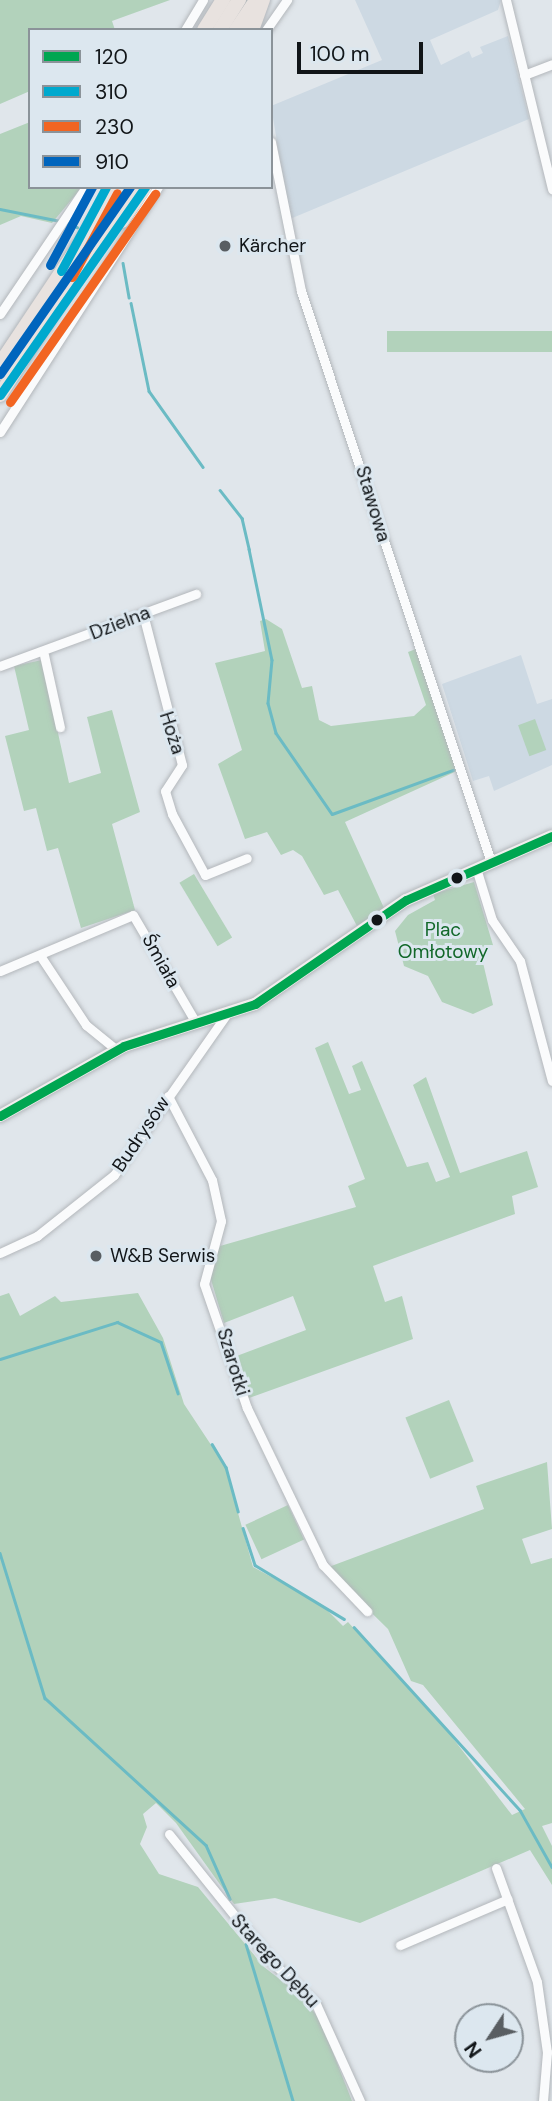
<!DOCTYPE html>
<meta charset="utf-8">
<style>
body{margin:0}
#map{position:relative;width:552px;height:2101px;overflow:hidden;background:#e0e6eb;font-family:"DM Sans",sans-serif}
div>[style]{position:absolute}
.built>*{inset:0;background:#cdd9e3}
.green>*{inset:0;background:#b2d2bb;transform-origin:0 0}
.stream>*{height:2.5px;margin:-1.25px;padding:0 1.25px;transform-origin:1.25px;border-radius:1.25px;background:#6bbbc4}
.roads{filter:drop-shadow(0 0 2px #b3b7bb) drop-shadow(0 0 2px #b3b7bb)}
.street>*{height:9px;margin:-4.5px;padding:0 4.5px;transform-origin:4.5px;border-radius:4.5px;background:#fafbfc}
.secondary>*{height:12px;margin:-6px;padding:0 6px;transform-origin:6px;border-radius:6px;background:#f1eeee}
.primary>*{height:14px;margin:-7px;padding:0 7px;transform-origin:7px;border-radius:7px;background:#e8e2df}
.bus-1>*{height:9px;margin:-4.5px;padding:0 4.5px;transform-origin:4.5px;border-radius:4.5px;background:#00a651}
.bus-2>*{height:9px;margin:-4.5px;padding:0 4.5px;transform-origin:4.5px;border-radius:4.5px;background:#00a9ce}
.bus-3>*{height:9px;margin:-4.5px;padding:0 4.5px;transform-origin:4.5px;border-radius:4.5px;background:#f26522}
.bus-4>*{height:9px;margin:-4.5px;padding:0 4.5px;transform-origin:4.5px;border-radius:4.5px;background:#0065bd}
.dots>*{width:19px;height:19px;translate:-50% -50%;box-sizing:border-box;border:4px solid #dce7ef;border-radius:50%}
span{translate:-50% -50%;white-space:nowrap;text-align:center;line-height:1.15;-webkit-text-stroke:6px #dce7ef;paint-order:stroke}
.poi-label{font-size:19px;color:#111518}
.left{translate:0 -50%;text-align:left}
.street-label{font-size:19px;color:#111518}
.park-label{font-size:19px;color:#12682a}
.legend{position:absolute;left:28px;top:28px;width:245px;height:161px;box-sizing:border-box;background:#dce7ef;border:2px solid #8b9399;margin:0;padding:9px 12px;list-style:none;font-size:21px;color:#111518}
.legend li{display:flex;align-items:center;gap:14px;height:35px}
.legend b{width:35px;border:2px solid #8b9399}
.north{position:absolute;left:454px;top:2003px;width:70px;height:70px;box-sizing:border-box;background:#dce7ef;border:2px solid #8b9399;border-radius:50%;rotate:234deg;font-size:19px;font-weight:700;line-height:28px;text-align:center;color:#111518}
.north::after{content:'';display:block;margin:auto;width:24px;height:32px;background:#595e62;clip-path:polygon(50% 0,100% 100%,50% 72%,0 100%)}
.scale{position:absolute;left:297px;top:42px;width:126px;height:32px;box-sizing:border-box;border:4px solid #111518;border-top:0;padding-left:9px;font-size:21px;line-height:24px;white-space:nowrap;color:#111518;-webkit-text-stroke:5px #dce7ef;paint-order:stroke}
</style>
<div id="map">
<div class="built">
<div style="clip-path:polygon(355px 0,501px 0,498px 10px,430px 40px,441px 65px,469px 51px,472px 58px,483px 53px,480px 47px,508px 36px,529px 119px,290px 219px,271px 106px,382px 60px)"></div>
<div style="clip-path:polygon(521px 655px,537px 704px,552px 699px,552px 765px,494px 791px,489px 776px,473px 781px,442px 684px)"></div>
</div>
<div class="green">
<div style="clip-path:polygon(0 0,170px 0,112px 21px,115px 30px,30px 30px,30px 91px,0 104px)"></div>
<div style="clip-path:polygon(30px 122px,30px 187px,82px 187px,52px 223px,21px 216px,0 225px,0 134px)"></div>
<div style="left:552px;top:331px;width:21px;height:165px;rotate:90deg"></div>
<div style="clip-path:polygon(266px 619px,282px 629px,302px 688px,312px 686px,319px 720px,331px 726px,414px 716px,426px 705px,408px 652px,416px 649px,457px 771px,345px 822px,384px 908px,357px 926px,338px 890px,324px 895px,302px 856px,293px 850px,281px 855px,267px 832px,245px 839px,218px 764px,242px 750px,215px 663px,265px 651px,260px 621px)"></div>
<div style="clip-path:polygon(42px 660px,69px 783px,101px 773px,87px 717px,112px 710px,140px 812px,112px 824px,135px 910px,81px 928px,58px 848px,47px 851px,36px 808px,24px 811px,5px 736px,29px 730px,14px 666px)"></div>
<div style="left:535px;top:719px;width:33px;height:18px;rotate:70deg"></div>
<div style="left:194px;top:874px;width:74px;height:17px;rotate:59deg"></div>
<div style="clip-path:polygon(474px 882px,493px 945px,480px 950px,493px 1005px,473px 1014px,442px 1002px,428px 976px,404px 966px,395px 931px,408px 915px,435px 900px,433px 894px)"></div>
<div style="clip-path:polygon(328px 1042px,349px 1094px,361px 1090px,352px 1066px,362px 1061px,407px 1167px,428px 1162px,436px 1182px,450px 1177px,413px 1085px,426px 1077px,460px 1173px,527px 1151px,538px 1187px,512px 1196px,515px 1214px,373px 1266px,385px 1302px,402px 1296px,413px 1339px,249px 1398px,234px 1357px,306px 1330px,293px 1296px,224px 1323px,209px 1273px,220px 1246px,356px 1207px,348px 1186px,365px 1179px,315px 1048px)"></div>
<div style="clip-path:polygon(9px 1293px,20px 1316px,55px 1296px,61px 1302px,138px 1293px,163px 1338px,184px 1404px,225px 1466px,253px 1567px,321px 1604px,343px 1626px,348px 1622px,445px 1728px,512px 1815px,525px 1809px,423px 1685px,411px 1681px,388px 1629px,326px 1568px,484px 1509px,476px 1486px,547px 1462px,552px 1529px,522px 1539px,531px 1564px,552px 1558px,552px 1823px,542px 1826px,552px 1846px,552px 1885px,530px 1850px,360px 1923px,275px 1898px,234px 1904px,176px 1823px,156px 1803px,143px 1814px,147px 1827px,140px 1844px,159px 1874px,198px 1887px,264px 1967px,304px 1998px,321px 2022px,352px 2101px,0 2101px,0 1296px)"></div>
<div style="left:449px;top:1400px;width:66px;height:47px;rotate:68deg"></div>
<div style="left:288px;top:1505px;width:38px;height:47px;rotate:65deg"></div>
</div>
<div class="stream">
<div style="left:0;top:209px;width:61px;rotate:11.3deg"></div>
<div style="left:67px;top:223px;width:11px;rotate:22deg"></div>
<div style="left:123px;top:263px;width:35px;rotate:80deg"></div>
<div style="left:131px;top:303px;width:90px;rotate:78.4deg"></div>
<div style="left:149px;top:391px;width:93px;rotate:54.6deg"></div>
<div style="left:220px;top:490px;width:36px;rotate:52deg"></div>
<div style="left:242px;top:518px;width:32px;rotate:77deg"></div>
<div style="left:249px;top:549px;width:113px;rotate:78.3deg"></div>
<div style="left:272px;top:660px;width:43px;rotate:95.3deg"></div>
<div style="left:268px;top:703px;width:31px;rotate:75deg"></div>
<div style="left:276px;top:733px;width:98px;rotate:55.3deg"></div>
<div style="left:332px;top:814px;width:129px;rotate:-20deg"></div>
<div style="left:0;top:1359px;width:123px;rotate:-17.5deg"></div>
<div style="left:117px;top:1322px;width:48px;rotate:24.4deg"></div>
<div style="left:161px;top:1342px;width:54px;rotate:71.6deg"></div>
<div style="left:212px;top:1444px;width:27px;rotate:59deg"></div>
<div style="left:226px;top:1467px;width:46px;rotate:74.7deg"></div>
<div style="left:243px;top:1528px;width:39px;rotate:72deg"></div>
<div style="left:255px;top:1565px;width:104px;rotate:31.2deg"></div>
<div style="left:0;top:1553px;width:152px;rotate:72.8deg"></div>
<div style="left:45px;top:1698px;width:218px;rotate:42.4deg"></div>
<div style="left:206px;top:1845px;width:59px;rotate:66deg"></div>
<div style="left:354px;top:1627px;width:247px;rotate:47.8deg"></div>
<div style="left:520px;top:1810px;width:65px;rotate:60.7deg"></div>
<div style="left:246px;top:1944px;width:164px;rotate:73.3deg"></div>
</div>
<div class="roads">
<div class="street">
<div style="left:506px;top:0;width:195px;rotate:76.3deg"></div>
<div style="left:185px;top:30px;width:35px;rotate:-59deg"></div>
<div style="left:266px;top:30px;width:37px;rotate:-55deg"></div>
<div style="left:524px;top:75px;width:30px;rotate:-21deg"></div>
<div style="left:271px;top:142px;width:152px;rotate:78.6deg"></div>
<div style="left:301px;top:291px;width:602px;rotate:71.6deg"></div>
<div style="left:0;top:314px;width:153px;rotate:-55.9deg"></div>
<div style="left:0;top:432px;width:292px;rotate:-57.2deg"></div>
<div style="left:143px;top:614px;width:156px;rotate:75.5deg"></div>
<div style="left:182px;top:765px;width:31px;rotate:123deg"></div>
<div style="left:165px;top:791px;width:24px;rotate:73deg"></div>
<div style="left:172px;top:814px;width:69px;rotate:61.6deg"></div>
<div style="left:205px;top:875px;width:45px;rotate:-22deg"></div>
<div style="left:44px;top:655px;width:74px;rotate:77.5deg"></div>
<div style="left:0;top:666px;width:209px;rotate:-20.2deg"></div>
<div style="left:476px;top:868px;width:54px;rotate:72.9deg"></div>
<div style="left:492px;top:920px;width:50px;rotate:55.7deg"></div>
<div style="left:520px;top:961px;width:124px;rotate:75.1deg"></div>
<div style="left:41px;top:957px;width:82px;rotate:56.5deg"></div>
<div style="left:86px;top:1025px;width:40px;rotate:39deg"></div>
<div style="left:0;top:971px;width:144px;rotate:-22.8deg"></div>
<div style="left:133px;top:915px;width:125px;rotate:59.7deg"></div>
<div style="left:168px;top:1096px;width:95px;rotate:62.4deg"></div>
<div style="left:212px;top:1180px;width:42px;rotate:77.6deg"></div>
<div style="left:221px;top:1221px;width:65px;rotate:105.1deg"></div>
<div style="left:204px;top:1284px;width:131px;rotate:70.9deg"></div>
<div style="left:247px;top:1408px;width:174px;rotate:64.2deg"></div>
<div style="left:323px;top:1565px;width:64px;rotate:46.3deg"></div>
<div style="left:0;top:1253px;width:41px;rotate:-24.7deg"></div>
<div style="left:37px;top:1236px;width:98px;rotate:-38.4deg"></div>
<div style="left:114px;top:1175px;width:195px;rotate:-55deg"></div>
<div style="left:169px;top:1834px;width:164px;rotate:51.2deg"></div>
<div style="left:272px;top:1962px;width:61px;rotate:43.7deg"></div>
<div style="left:316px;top:2004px;width:107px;rotate:65.6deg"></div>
<div style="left:496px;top:1868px;width:121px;rotate:70.2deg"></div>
<div style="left:537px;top:1982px;width:71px;rotate:81.9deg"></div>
<div style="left:547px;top:2052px;width:49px;rotate:94.7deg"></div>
<div style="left:400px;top:1945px;width:117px;rotate:-23.1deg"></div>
</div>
<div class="secondary">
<div style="left:0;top:1116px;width:142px;rotate:-29.4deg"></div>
<div style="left:124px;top:1046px;width:138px;rotate:-17.8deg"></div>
<div style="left:255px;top:1004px;width:183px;rotate:-34.6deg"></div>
<div style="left:406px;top:900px;width:159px;rotate:-23.7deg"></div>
</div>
<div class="primary">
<div style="left:204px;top:30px;width:36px;rotate:-58deg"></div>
<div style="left:220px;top:30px;width:36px;rotate:-58deg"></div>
<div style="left:236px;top:30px;width:36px;rotate:-56deg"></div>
<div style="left:252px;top:30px;width:32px;rotate:-70deg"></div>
<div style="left:122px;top:221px;width:41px;rotate:-55.9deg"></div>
<div style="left:0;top:364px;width:213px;rotate:-56.3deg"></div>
<div style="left:0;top:395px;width:247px;rotate:-57.4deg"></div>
</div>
</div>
<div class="bus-1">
<div style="left:0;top:1116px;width:142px;rotate:-29.4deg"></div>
<div style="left:124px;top:1046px;width:138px;rotate:-17.8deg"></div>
<div style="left:255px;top:1004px;width:183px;rotate:-34.6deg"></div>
<div style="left:406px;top:900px;width:159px;rotate:-23.7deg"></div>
</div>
<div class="bus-2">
<div style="left:61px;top:271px;width:95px;rotate:-61.8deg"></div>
<div style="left:0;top:395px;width:254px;rotate:-55.1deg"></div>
</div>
<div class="bus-3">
<div style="left:72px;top:277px;width:95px;rotate:-61.8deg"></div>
<div style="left:10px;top:402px;width:254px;rotate:-55.1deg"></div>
</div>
<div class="bus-4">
<div style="left:50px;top:265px;width:89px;rotate:-61.7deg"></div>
<div style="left:0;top:374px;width:228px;rotate:-55.2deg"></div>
</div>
<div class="dots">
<div style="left:225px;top:246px;background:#595e62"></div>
<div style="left:457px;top:878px;background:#111518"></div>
<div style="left:377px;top:920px;background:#111518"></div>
<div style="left:96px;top:1256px;background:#595e62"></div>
</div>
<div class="poi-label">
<span class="left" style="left:239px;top:246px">Kärcher</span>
<span class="left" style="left:110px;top:1256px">W&amp;B Serwis</span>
</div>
<div class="street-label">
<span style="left:373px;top:504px;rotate:73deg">Stawowa</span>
<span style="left:120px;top:623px;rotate:-21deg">Dzielna</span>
<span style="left:172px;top:733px;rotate:72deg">Hoża</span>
<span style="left:161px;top:961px;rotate:61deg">Śmiała</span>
<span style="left:141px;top:1134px;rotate:-56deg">Budrysów</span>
<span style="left:233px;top:1362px;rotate:73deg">Szarotki</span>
<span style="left:275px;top:1961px;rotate:47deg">Starego Dębu</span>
</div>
<div class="park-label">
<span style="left:443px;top:941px">Plac<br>Omłotowy</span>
</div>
<ul class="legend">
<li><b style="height:9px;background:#00a651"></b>120</li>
<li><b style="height:9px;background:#00a9ce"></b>310</li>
<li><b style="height:9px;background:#f26522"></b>230</li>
<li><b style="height:9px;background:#0065bd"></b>910</li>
</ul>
<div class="north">N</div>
<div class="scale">100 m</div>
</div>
